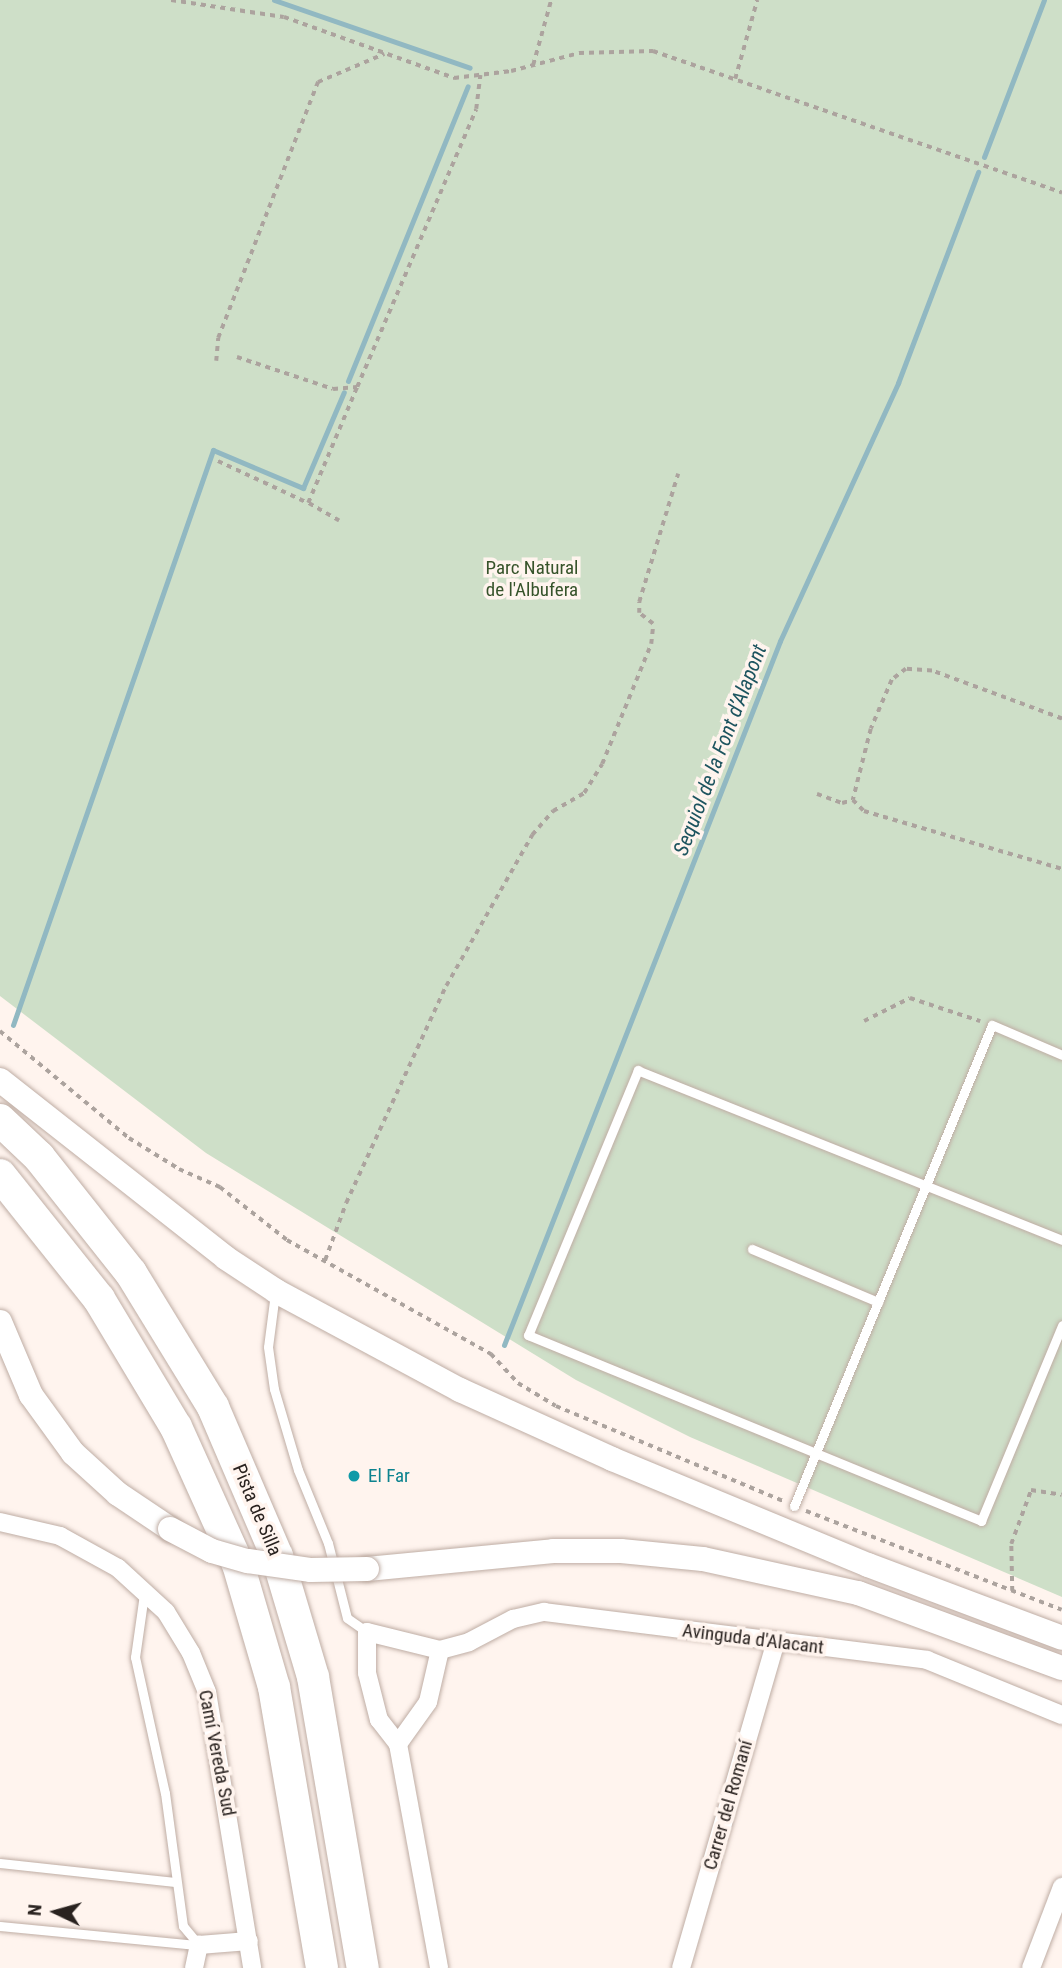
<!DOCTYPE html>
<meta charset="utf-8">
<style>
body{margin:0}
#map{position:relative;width:1062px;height:1968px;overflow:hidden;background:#fff4ee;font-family:"Roboto Condensed",sans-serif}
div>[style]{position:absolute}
.green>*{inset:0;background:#cedfc8}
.stream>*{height:5px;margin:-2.5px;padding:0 2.5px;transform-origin:2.5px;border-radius:2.5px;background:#91b8c2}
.path>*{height:3.5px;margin-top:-1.75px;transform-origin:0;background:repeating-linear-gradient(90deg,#aca39e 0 5px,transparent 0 10px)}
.roads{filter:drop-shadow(0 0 2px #bfada4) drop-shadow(0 0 2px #bfada4)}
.service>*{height:9px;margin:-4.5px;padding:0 4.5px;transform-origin:4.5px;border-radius:4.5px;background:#fff}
.minor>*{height:18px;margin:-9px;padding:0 9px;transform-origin:9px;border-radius:9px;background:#fff}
.secondary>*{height:24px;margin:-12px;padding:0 12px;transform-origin:12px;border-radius:12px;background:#fff}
.motorway>*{height:32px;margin:-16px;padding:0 16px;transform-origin:16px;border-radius:16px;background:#fff}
.bridges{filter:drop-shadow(0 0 2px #bfada4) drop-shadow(0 0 2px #bfada4)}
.secondary-bridge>*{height:24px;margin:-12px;padding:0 12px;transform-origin:12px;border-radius:12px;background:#fff}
.dots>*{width:19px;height:19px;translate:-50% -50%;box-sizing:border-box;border:4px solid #fff4ee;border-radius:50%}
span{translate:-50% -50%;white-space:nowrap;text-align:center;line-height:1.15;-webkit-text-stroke:7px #fff4ee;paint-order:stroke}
.park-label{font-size:19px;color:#36532a}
.culture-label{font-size:19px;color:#0d838f}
.left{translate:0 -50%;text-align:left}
.street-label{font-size:19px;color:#29221f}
.water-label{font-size:21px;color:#1d545f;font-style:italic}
.north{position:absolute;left:21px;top:1877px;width:70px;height:70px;-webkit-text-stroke:5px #fff4ee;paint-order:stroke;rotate:275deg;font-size:19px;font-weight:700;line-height:28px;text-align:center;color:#29221f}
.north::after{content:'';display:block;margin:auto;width:24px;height:32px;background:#29221f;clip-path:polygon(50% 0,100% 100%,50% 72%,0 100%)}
</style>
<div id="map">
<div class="green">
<div style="clip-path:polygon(0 0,1062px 0,1062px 1597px,690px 1437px,576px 1380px,206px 1153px,0 996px)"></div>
</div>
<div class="stream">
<div style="left:274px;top:0;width:207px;rotate:19.1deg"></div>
<div style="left:984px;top:157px;width:168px;rotate:-69.1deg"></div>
<div style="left:348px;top:381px;width:318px;rotate:-67.9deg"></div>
<div style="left:13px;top:1025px;width:609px;rotate:-70.82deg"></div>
<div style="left:213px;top:450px;width:98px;rotate:22.9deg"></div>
<div style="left:303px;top:488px;width:104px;rotate:-66.9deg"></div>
<div style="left:504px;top:1345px;width:756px;rotate:-68.59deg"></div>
<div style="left:780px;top:641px;width:284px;rotate:-65.4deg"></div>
<div style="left:898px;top:383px;width:226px;rotate:-69.2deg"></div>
</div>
<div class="path">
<div style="left:171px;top:0;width:114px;rotate:8.6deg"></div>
<div style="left:284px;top:17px;width:181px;rotate:19.7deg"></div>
<div style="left:454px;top:78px;width:57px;rotate:-7deg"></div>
<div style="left:511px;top:71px;width:70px;rotate:-14.8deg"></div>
<div style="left:579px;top:53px;width:74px;rotate:-1.5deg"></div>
<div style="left:653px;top:51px;width:433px;rotate:19.1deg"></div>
<div style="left:533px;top:65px;width:67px;rotate:-74.5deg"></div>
<div style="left:735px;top:79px;width:82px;rotate:-74.4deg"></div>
<div style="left:237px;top:357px;width:101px;rotate:18.4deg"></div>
<div style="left:333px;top:389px;width:24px;rotate:-5deg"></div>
<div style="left:357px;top:387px;width:302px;rotate:-66.8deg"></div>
<div style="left:476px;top:109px;width:34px;rotate:-83deg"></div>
<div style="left:216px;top:361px;width:23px;rotate:-85deg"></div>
<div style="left:218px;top:338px;width:275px;rotate:-68.7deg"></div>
<div style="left:318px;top:82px;width:72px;rotate:-23deg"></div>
<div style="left:218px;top:461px;width:99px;rotate:25deg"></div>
<div style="left:339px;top:521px;width:36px;rotate:-150deg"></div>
<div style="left:308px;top:503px;width:126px;rotate:-67.1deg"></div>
<div style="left:1062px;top:719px;width:139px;rotate:-159.7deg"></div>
<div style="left:932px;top:671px;width:26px;rotate:-176deg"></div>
<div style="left:906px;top:669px;width:18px;rotate:142deg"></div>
<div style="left:892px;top:680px;width:53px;rotate:113.2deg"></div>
<div style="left:871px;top:729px;width:73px;rotate:104.2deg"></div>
<div style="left:853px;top:800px;width:16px;rotate:45deg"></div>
<div style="left:864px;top:811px;width:206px;rotate:16.3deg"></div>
<div style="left:817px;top:794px;width:27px;rotate:20deg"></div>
<div style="left:842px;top:803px;width:11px;rotate:-15deg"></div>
<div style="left:864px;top:1021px;width:51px;rotate:-26.6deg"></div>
<div style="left:910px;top:998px;width:74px;rotate:18.2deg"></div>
<div style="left:0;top:1031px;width:168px;rotate:39.7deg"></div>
<div style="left:129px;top:1138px;width:59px;rotate:31.8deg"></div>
<div style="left:179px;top:1169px;width:45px;rotate:23.7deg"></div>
<div style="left:220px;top:1187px;width:85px;rotate:38.3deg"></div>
<div style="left:287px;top:1240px;width:234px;rotate:29.2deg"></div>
<div style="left:491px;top:1354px;width:40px;rotate:47deg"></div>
<div style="left:518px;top:1383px;width:44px;rotate:31.2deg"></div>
<div style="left:556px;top:1406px;width:246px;rotate:22.7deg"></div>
<div style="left:325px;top:1260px;width:61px;rotate:-69.8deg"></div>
<div style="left:346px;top:1203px;width:239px;rotate:-65.3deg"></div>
<div style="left:446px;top:986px;width:174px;rotate:-60.3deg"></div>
<div style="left:532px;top:835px;width:32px;rotate:-49deg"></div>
<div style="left:553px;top:811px;width:36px;rotate:-30deg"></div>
<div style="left:584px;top:793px;width:34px;rotate:-58deg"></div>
<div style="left:602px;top:764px;width:130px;rotate:-67.8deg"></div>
<div style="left:651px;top:644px;width:20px;rotate:-84deg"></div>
<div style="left:653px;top:624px;width:18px;rotate:-142deg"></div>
<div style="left:639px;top:613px;width:11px;rotate:-90deg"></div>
<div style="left:639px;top:602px;width:134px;rotate:-73.1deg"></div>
<div style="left:806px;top:1511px;width:274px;rotate:21.1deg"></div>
<div style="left:1012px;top:1591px;width:47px;rotate:-91.2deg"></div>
<div style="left:1011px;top:1544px;width:58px;rotate:-69.7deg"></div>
<div style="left:1031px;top:1490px;width:31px;rotate:9deg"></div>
</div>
<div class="roads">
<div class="service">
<div style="left:1062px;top:1240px;width:457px;rotate:-158.2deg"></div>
<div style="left:638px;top:1070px;width:287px;rotate:112.5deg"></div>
<div style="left:528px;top:1335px;width:490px;rotate:22.3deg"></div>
<div style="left:981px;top:1521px;width:212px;rotate:-67.5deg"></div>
<div style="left:752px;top:1249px;width:137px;rotate:22.8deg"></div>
<div style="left:275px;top:1293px;width:54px;rotate:97.4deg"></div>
<div style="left:268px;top:1347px;width:42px;rotate:81.9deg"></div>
<div style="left:274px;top:1389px;width:84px;rotate:73.5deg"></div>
<div style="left:298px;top:1470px;width:79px;rotate:67.7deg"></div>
<div style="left:328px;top:1543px;width:77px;rotate:75.8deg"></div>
<div style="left:347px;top:1618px;width:24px;rotate:35deg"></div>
<div style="left:794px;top:1506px;width:520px;rotate:-67.63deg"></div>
<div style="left:992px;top:1025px;width:76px;rotate:23.2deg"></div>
<div style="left:144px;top:1594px;width:64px;rotate:98.1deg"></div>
<div style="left:135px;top:1657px;width:139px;rotate:77.6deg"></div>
<div style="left:165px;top:1793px;width:134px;rotate:82.3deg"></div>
<div style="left:183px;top:1926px;width:25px;rotate:50deg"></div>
<div style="left:0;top:1863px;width:176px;rotate:6.2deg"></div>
<div style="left:0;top:1926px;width:200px;rotate:5.5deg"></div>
</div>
<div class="minor">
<div style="left:0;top:1522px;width:62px;rotate:13.1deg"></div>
<div style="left:60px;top:1536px;width:66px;rotate:28.9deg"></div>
<div style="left:118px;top:1568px;width:65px;rotate:42.5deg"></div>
<div style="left:166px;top:1612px;width:48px;rotate:58.6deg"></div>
<div style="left:191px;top:1653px;width:42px;rotate:67.7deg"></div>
<div style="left:207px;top:1692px;width:280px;rotate:80.7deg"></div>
<div style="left:367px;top:1632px;width:75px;rotate:13.9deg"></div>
<div style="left:440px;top:1650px;width:53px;rotate:103deg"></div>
<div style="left:428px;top:1702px;width:52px;rotate:125.5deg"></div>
<div style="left:398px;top:1744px;width:31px;rotate:-128deg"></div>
<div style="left:379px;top:1720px;width:49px;rotate:-104.3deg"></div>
<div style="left:367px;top:1673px;width:41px;rotate:-90deg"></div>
<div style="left:440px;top:1650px;width:30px;rotate:-15deg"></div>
<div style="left:469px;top:1642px;width:50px;rotate:-27.6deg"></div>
<div style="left:513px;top:1619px;width:32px;rotate:-13deg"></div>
<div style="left:544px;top:1612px;width:386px;rotate:7.1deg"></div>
<div style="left:927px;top:1660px;width:146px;rotate:22.2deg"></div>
<div style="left:398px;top:1744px;width:228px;rotate:79.6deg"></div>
<div style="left:194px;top:1968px;width:24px;rotate:-78deg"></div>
<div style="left:199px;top:1945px;width:50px;rotate:-4.6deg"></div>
<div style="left:681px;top:1968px;width:340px;rotate:-73.8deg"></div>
<div style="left:1031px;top:1968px;width:87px;rotate:-69.1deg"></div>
</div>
<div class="secondary">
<div style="left:0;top:1080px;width:288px;rotate:38.2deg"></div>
<div style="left:226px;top:1258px;width:60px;rotate:33.4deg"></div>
<div style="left:276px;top:1291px;width:209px;rotate:28.3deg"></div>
<div style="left:460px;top:1390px;width:167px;rotate:24.4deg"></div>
<div style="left:612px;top:1459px;width:277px;rotate:22.5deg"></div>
<div style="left:868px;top:1565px;width:207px;rotate:20.6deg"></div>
<div style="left:0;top:1322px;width:79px;rotate:67deg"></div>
<div style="left:31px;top:1395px;width:72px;rotate:54.1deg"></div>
<div style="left:73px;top:1453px;width:61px;rotate:42.3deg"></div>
<div style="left:118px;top:1494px;width:63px;rotate:33.9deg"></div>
<div style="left:367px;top:1569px;width:187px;rotate:-5.5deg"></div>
<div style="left:553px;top:1551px;width:68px"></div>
<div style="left:621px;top:1551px;width:82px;rotate:5.6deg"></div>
<div style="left:703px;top:1559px;width:159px;rotate:12.4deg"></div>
<div style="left:858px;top:1593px;width:217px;rotate:20.2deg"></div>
</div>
<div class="motorway">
<div style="left:0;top:1120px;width:54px;rotate:43.5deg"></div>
<div style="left:39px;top:1157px;width:148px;rotate:51.6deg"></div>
<div style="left:131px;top:1273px;width:157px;rotate:58.5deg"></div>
<div style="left:213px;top:1407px;width:162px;rotate:66.8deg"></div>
<div style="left:277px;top:1556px;width:126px;rotate:73.4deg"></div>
<div style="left:313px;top:1677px;width:295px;rotate:80.3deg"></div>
<div style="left:0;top:1175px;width:159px;rotate:51.4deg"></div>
<div style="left:99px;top:1299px;width:149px;rotate:59deg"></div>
<div style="left:176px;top:1427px;width:150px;rotate:65.7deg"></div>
<div style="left:238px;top:1564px;width:128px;rotate:73.7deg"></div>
<div style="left:274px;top:1687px;width:285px;rotate:80.3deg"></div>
</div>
</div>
<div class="bridges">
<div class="secondary-bridge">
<div style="left:170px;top:1529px;width:47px;rotate:27.6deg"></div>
<div style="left:212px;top:1551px;width:37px;rotate:16deg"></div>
<div style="left:248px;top:1561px;width:64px;rotate:8.1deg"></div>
<div style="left:311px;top:1570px;width:56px;rotate:-1deg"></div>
</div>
</div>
<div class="dots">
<div style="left:354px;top:1476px;background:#0f9aa8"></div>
</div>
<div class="park-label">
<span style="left:532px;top:579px">Parc Natural<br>de l'Albufera</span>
</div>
<div class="culture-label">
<span class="left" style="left:368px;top:1476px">El Far</span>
</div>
<div class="street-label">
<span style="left:257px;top:1510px;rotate:67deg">Pista de Silla</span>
<span style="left:753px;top:1639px;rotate:7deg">Avinguda d'Alacant</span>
<span style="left:217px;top:1753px;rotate:79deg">Camí Vereda Sud</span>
<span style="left:728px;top:1805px;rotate:-74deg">Carrer del Romaní</span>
</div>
<div class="water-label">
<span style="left:720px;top:750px;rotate:-69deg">Sequiol de la Font d’Alapont</span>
</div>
<div class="north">N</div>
</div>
